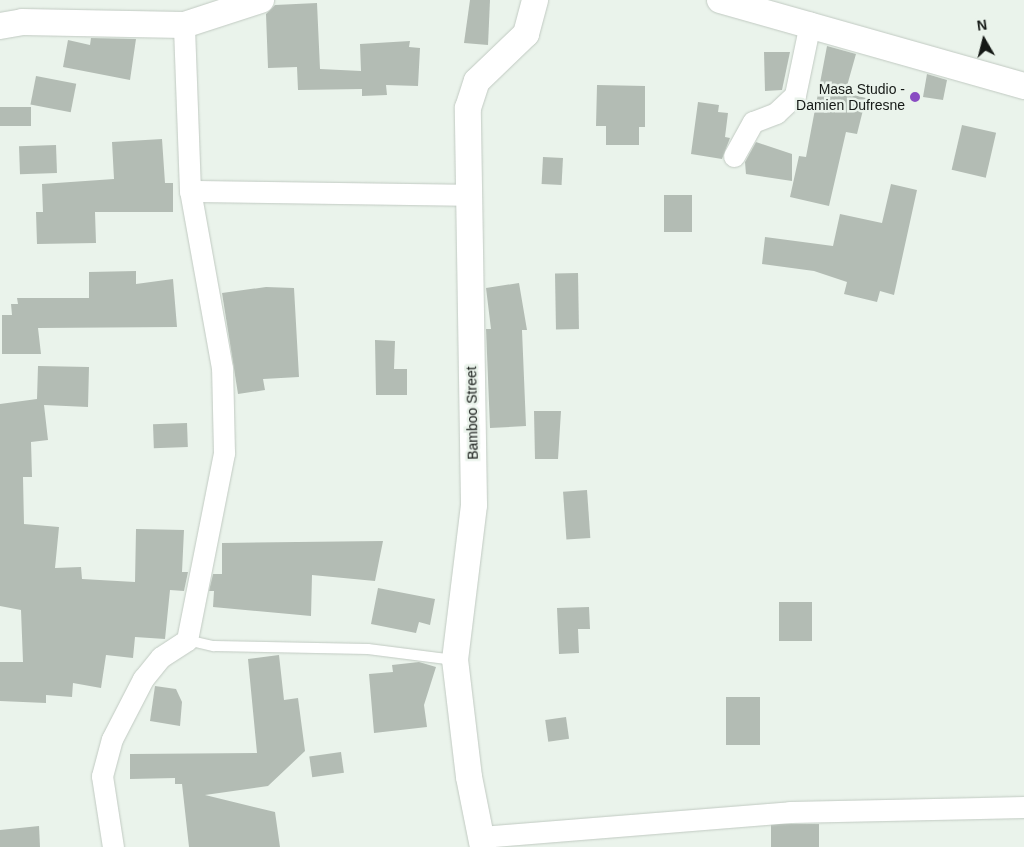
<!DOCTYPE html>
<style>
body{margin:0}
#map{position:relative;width:1024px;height:847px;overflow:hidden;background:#eaf3eb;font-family:Arial,sans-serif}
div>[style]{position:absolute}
.building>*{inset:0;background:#b3bcb4;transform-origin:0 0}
.roads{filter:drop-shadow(0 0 1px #c1cac2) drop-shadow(0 0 1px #c1cac2)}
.service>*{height:10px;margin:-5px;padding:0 5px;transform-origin:5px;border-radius:5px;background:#fff}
.minor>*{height:21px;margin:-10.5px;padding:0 10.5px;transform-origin:10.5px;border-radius:10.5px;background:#fff}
.tertiary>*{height:26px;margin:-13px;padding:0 13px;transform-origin:13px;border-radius:13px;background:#fff}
.dots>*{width:14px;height:14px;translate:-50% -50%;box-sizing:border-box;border:2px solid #eaf3eb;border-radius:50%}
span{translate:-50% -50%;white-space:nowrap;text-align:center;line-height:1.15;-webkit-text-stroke:5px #eaf3eb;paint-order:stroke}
.poi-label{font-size:14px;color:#151916}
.right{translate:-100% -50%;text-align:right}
.street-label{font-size:14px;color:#151916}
.north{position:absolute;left:959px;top:15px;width:50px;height:50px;-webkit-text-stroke:4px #eaf3eb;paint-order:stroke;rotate:352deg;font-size:14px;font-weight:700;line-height:20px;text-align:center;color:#151916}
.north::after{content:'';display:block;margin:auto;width:18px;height:22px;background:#151916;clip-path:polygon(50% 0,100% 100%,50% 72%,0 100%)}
</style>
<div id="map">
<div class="building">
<div style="clip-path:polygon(470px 0,490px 0,488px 45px,464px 43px)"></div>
<div style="clip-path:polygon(317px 3px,320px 69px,361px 71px,360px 44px,410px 41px,409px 47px,420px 48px,418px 86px,386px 85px,387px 95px,362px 96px,362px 89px,298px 90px,297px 67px,268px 68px,266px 14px,275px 5px)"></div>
<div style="clip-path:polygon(91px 38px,136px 39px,130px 80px,63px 67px,68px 40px,90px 45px)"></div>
<div style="clip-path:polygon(827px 46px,856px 54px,845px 93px,866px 98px,857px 134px,846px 132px,829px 206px,790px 197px,799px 156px,806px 157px)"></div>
<div style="clip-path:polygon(764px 52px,790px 52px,782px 90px,765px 91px)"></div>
<div style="clip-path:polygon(927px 74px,947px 80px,943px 100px,923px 97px)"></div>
<div style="left:36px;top:76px;width:41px;height:29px;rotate:11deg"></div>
<div style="clip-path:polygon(597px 85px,645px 86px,645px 127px,639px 127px,639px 145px,606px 145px,606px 126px,596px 126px)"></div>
<div style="clip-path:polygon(698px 102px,719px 105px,718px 112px,728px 113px,725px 137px,730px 138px,722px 159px,691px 154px)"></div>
<div style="left:0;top:107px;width:31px;height:19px"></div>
<div style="left:962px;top:125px;width:35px;height:46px;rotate:13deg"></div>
<div style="clip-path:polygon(162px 139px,165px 183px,173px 183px,173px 212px,95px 212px,96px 243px,37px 244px,36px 212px,43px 212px,42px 184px,114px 179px,112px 142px)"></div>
<div style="clip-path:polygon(756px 142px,792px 154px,792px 181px,746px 174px,745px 162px)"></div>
<div style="left:56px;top:145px;width:28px;height:37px;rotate:88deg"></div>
<div style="left:543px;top:157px;width:20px;height:27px;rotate:3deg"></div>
<div style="clip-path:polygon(891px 184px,917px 190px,894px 295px,880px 291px,877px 302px,844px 294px,847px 282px,814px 271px,762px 264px,765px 237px,833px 246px,840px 214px,882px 223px)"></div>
<div style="left:692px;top:195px;width:37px;height:28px;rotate:90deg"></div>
<div style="clip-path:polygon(136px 271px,136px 284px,173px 279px,177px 327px,38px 328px,41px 354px,2px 354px,2px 315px,12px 315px,11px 304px,18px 304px,17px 298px,89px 298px,89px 272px)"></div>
<div style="left:578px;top:273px;width:56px;height:23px;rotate:89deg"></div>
<div style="clip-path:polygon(519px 283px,527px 330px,522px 330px,526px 426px,490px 428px,486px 329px,491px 329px,486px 288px)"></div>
<div style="clip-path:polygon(266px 287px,294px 288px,299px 377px,263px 379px,265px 390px,238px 394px,222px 293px)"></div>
<div style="clip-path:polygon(375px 340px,395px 341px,394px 369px,407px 369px,407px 395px,376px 395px)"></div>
<div style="clip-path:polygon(38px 366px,89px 367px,88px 407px,44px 405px,48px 440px,31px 442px,32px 477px,23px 477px,24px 524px,59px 527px,55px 568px,81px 567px,82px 579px,135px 582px,136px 529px,184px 530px,182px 572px,188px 572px,184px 591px,170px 590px,165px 639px,135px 637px,133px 658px,106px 655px,101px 688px,73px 683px,72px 697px,46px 695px,46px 703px,0 701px,0 662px,23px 662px,21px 610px,0 606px,0 404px,37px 399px)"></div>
<div style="clip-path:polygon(534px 411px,561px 411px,558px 459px,535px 459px)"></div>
<div style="left:187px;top:423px;width:24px;height:34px;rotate:88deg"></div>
<div style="left:587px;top:490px;width:48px;height:24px;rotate:86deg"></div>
<div style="clip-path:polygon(383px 541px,375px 581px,312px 575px,311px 616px,213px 607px,214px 591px,209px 591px,213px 574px,222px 574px,222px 543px)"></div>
<div style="clip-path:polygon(378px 588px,435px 599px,430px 625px,419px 622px,416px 633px,371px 624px)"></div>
<div style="left:812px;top:602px;width:39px;height:33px;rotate:90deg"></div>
<div style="clip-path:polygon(589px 607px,590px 629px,578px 629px,579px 653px,559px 654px,557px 608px)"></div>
<div style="clip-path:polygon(279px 655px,284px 700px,298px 698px,305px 751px,268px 786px,205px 795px,275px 812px,280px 847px,189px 847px,182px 784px,175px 784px,175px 778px,130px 779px,130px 754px,257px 753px,248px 659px)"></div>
<div style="clip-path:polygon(419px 662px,436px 667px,424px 705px,427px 727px,374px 733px,369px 674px,393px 672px,392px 665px)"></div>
<div style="clip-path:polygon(155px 686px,176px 689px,182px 702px,180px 726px,150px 721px)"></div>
<div style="left:726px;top:697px;width:34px;height:48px"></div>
<div style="left:566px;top:717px;width:22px;height:21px;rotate:82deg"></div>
<div style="left:341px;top:752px;width:21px;height:32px;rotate:82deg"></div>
<div style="left:819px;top:824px;width:23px;height:48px;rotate:90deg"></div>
<div style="clip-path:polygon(39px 826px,40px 847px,0 847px,0 830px)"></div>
</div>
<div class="roads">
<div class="service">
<div style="left:187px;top:640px;width:28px;rotate:13deg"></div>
<div style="left:214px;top:646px;width:154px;rotate:1.1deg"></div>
<div style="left:368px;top:649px;width:87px;rotate:7.3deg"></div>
</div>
<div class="minor">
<div style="left:734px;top:156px;width:39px;rotate:-61deg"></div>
<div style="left:753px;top:122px;width:25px;rotate:-21deg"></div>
<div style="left:776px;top:113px;width:26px;rotate:-43deg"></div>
<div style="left:795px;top:95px;width:74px;rotate:-78.2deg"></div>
<div style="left:190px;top:191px;width:279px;rotate:0.8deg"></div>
<div style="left:481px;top:837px;width:310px;rotate:-4.6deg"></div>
<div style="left:790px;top:812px;width:234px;rotate:-1.2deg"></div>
<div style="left:113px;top:847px;width:72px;rotate:-98.8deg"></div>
<div style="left:102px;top:776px;width:38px;rotate:-75deg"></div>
<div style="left:112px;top:739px;width:68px;rotate:-62.7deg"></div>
<div style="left:143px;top:679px;width:28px;rotate:-51deg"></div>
<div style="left:161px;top:657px;width:31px;rotate:-33deg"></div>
<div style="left:187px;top:640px;width:191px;rotate:-78.8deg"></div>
<div style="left:224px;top:453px;width:85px;rotate:-91.3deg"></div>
<div style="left:222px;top:368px;width:180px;rotate:-100.2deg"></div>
<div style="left:190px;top:191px;width:166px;rotate:-92.1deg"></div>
</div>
<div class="tertiary">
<div style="left:720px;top:0;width:316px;rotate:15.8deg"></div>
<div style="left:0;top:26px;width:22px;rotate:-10deg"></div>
<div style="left:22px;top:22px;width:162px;rotate:1.1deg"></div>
<div style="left:184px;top:25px;width:81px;rotate:-18deg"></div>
<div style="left:483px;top:847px;width:71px;rotate:-101.3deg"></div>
<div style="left:469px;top:777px;width:118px;rotate:-96.8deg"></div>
<div style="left:455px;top:660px;width:156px;rotate:-83deg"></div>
<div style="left:474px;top:505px;width:397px;rotate:-90.9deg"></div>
<div style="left:468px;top:108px;width:28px;rotate:-72deg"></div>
<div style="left:477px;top:81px;width:68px;rotate:-43.8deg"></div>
<div style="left:526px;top:34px;width:35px;rotate:-75deg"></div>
</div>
</div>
<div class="dots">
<div style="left:915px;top:97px;background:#894cc2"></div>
</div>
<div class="poi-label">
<span class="right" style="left:905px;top:97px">Masa Studio -<br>Damien Dufresne</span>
</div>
<div class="street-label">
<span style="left:472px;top:413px;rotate:-91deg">Bamboo Street</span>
</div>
<div class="north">N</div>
</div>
